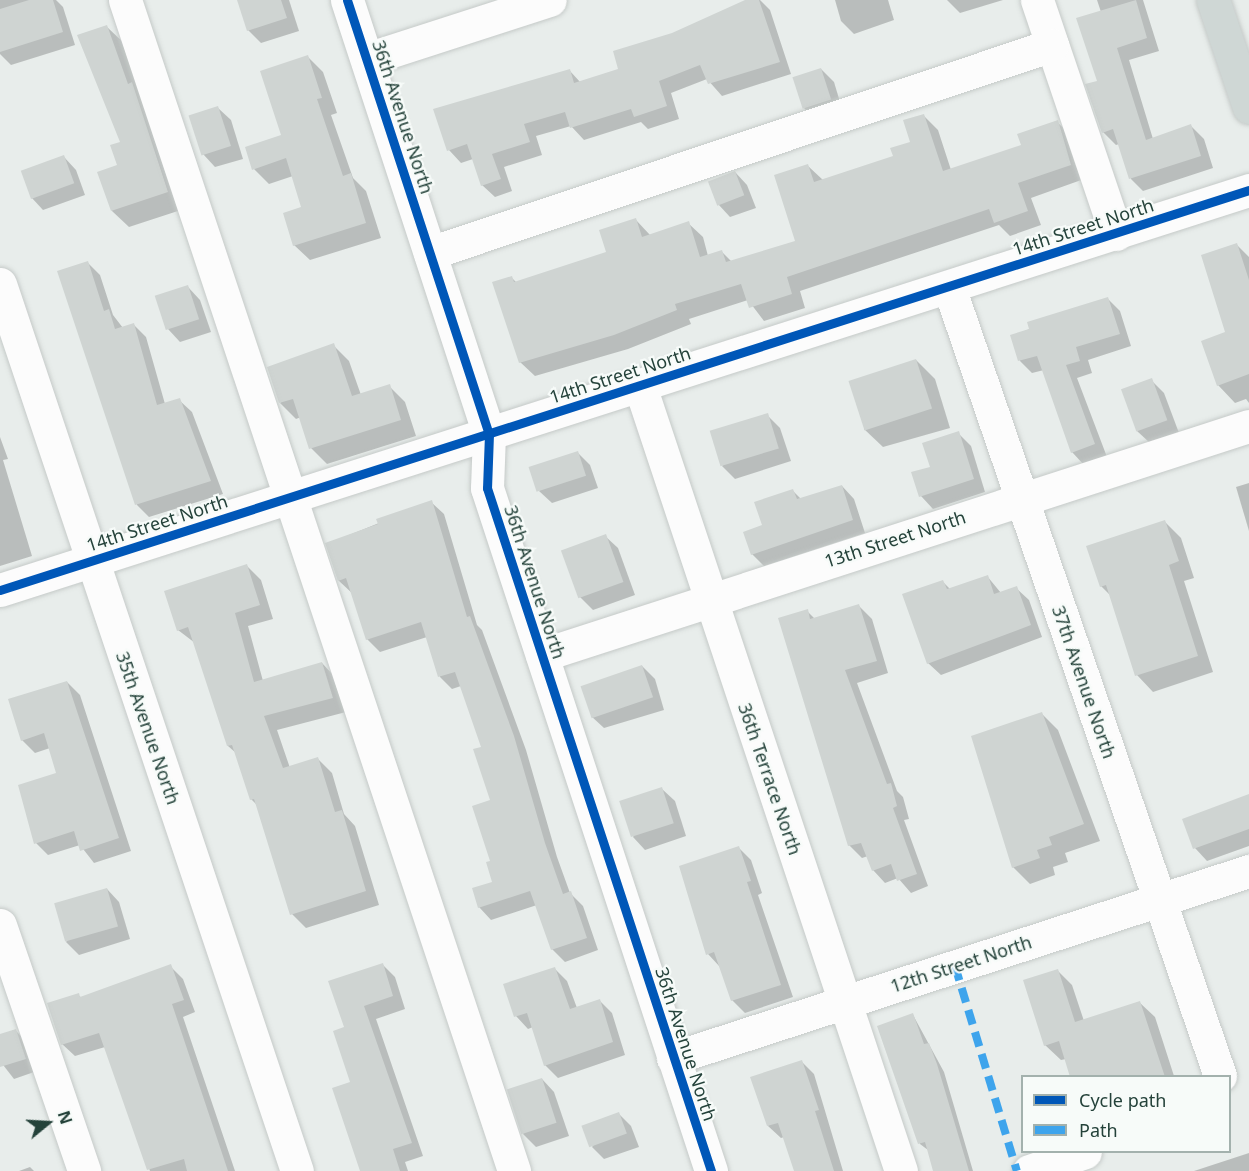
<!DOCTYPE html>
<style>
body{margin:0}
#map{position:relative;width:1249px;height:1171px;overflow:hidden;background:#e8edeb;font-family:"Noto Sans",sans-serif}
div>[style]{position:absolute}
.shadow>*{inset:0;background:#0003}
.building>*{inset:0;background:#cfd4d2;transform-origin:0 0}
.roads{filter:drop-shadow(0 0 2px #c5cac8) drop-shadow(0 0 2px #c5cac8)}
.minor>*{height:33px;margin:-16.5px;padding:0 16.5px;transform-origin:16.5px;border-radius:16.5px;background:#fcfcfc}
.major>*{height:33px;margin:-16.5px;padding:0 16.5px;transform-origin:16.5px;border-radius:16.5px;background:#cfd7d5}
.quiet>*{height:8px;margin-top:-4px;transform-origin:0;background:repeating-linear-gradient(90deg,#3ea4ec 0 15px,transparent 0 23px)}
.cycleway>*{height:9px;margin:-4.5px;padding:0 4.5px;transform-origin:4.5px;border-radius:4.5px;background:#0057b8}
span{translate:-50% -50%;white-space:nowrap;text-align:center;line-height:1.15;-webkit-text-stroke:4.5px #f7fbf9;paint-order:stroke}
.street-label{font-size:18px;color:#24423a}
.legend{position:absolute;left:1021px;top:1075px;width:210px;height:78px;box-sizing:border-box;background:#f7fbf9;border:2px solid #a3b1ad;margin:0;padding:8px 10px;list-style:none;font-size:18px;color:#24423a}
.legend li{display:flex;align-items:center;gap:12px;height:30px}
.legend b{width:30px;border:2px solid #a3b1ad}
.north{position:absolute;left:18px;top:1093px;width:60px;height:60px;-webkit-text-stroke:4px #f7fbf9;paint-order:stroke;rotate:72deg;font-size:16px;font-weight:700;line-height:24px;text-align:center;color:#24423a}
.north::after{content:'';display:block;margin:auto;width:21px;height:27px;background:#24423a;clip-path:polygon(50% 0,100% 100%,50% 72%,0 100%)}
</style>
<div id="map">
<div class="shadow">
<div style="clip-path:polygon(0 0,56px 0,63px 7px,75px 45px,11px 65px,0 54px)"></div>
<div style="clip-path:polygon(239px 0,289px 0,299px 31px,261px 43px,248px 30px)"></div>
<div style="clip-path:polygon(749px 0,760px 0,770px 10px,791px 74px,722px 96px,707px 79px,671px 93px,679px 119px,648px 129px,641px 122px,584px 140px,571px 126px,536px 136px,542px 155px,504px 167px,512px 191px,495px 197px,482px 185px,473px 159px,461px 163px,449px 150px,570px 71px,581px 83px,620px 70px,672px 34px)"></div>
<div style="clip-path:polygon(835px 0,888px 0,894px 20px,854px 34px,841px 21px)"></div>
<div style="clip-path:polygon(947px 0,1003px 0,960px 13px)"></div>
<div style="clip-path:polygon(1097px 0,1143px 0,1159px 51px,1129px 60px,1153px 139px,1191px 126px,1204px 139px,1213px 168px,1143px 191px,1131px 179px,1119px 144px,1116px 145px,1103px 132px,1099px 82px,1101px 12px)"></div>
<div style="clip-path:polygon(107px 27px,124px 43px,184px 209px,129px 227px,112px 211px,99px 173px,118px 166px,122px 142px)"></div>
<div style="clip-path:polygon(308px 57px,323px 72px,337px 113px,331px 115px,353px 178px,366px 191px,381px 238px,310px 260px,294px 245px,303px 208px,293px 176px,269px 184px,254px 169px,283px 136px)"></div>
<div style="clip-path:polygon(821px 69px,834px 82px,843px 112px,816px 121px,804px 108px)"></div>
<div style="clip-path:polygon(218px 108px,231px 120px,243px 159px,215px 167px,203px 154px)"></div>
<div style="clip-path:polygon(923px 115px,938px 130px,951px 170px,1023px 146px,1057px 122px,1072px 136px,1084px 179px,1031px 198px,1041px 225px,1010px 236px,999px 225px,800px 291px,805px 308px,764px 321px,748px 300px,689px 319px,691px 324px,628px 349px,535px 376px,520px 362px,512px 278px,517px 283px,608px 253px,636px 220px,650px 235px,688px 223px,703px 237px,708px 256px,722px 252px,732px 262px,797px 242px,808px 166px,823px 180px,895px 157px,912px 143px)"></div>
<div style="clip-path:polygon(64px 157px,76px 170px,85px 195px,43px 210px,31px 197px)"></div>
<div style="clip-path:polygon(735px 172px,747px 185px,756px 208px,730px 217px,718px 204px)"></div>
<div style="clip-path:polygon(1237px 245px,1249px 257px,1249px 403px,1246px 399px,1235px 403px,1218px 385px)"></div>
<div style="clip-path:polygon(88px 263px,100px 275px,113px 315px,123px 328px,134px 325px,146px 337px,165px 404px,179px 400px,192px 412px,223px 494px,149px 517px,137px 505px,92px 364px)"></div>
<div style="clip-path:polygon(188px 287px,200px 300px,211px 332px,180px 342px,168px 329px)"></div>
<div style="clip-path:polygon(1107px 298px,1120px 311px,1131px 346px,1088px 360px,1092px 373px,1077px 378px,1107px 457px,1084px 465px,1072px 452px,1044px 370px,1032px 373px,1020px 361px,1012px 336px)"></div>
<div style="clip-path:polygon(333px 345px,349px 361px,361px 395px,389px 386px,405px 402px,416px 436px,327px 464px,311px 448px,301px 417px,296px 419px,280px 403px)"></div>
<div style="clip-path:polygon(916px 360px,935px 379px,950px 428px,883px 447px,864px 429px)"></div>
<div style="clip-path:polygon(1151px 380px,1164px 393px,1179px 433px,1150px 443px,1137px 431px)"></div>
<div style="clip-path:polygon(767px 415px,780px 428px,791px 461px,735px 479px,722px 466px)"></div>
<div style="clip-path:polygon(958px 433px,971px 446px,985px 492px,933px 509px,921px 496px,932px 468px)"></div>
<div style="clip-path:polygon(0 437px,8px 459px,3px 460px,32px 556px,0 566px)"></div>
<div style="clip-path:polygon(578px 453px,590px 465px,598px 488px,552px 503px,539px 491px)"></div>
<div style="clip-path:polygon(1249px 483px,1249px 531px,1236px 487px)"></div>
<div style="clip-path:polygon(842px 486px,854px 499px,865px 533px,764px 566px,752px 554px,764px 526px,793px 491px,801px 499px)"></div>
<div style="clip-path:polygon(431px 502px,444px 514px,477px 625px,482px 630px,526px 750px,557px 857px,570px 893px,583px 906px,598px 950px,565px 962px,552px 949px,537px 905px,491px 920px,479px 907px,494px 882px,492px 801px,483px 748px,461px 686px,452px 689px,440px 677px,427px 637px,380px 652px,367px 639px,353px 594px,339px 581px,327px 544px)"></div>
<div style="clip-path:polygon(1165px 522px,1181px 538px,1194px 578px,1184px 581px,1213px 672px,1153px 692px,1137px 675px,1111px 596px,1101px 586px)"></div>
<div style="clip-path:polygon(605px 536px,618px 548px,635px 595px,593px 610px,580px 597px)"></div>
<div style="clip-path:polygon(247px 566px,261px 580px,273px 619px,248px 626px,263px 681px,322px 663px,335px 677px,346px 712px,277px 730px,290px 768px,318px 759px,332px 773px,344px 814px,355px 826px,379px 905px,306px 928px,292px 914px,257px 805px,251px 799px,236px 753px,228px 746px,195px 643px,178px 630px)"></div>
<div style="clip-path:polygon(987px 576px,1001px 593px,1016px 588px,1029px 600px,1042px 637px,941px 675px,928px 663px,943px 582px,951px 590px)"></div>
<div style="clip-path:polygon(859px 606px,872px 619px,888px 673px,857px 683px,897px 791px,903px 797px,909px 819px,904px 820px,928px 886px,911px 893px,898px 878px,885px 883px,873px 870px,868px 856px,862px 858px,849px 845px,807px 611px,815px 619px)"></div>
<div style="clip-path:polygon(642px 666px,655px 679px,664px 710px,604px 728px,591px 716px)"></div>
<div style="clip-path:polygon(67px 682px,80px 695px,131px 851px,94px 863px,80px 845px,48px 855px,36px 843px,58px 774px,50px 748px,35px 753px,22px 740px)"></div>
<div style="clip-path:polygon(1042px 714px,1058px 730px,1100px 841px,1065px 853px,1068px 862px,1053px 867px,1055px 875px,1030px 884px,1013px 867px)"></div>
<div style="clip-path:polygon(662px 789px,675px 801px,686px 836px,645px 850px,633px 837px)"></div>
<div style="clip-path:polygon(1249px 796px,1249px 846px,1207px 861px,1195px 848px)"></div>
<div style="clip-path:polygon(738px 847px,751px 860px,762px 893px,758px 895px,793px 997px,745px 1013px,732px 1000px,720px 967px,708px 954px)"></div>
<div style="clip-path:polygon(107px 889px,119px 902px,130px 939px,79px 955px,66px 942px)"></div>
<div style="clip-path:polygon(383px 965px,395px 977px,405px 1009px,376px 1019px,423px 1156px,405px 1162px,408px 1171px,362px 1171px,346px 1028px)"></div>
<div style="clip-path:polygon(170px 966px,183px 979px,195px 1012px,183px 1017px,235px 1171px,150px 1171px,105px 1047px,75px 1056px,62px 1044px,78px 995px,82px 998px)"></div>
<div style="clip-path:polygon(554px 968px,567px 981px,577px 1008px,600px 1001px,612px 1013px,625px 1055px,558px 1078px,545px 1065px,533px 1027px,528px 1029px,516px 1016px)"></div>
<div style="clip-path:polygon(1057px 970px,1072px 985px,1084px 1021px,1139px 1002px,1155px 1017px,1174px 1076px,1072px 1076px,1066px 1059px,1061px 1060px,1045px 1045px)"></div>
<div style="clip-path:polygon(913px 1015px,944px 1072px,973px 1171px,934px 1171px,928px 1150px,920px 1144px,879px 1027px)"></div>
<div style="clip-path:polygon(15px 1030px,28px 1043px,37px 1071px,14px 1079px,0 1061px,0 1035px)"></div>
<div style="clip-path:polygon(801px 1061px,814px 1074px,843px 1171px,796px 1171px,784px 1137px,781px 1138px,768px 1126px)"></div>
<div style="clip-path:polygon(542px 1079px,554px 1092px,569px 1136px,536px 1147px,523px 1134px)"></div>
<div style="clip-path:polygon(619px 1114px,631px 1126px,639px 1147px,604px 1159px,592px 1147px)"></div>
<div style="clip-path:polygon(1249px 1153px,1249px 1171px,1194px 1171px)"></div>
<div style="clip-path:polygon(30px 1167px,34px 1171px,19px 1171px)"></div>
</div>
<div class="building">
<div style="clip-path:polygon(29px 0,53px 0,63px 32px,0 52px,0 9px)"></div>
<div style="clip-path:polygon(237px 0,281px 0,287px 18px,247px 31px)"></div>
<div style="clip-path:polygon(745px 0,759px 0,780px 62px,708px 84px,700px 65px,659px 81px,667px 106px,634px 117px,631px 109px,570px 128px,565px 112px,524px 124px,530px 142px,492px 154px,501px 179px,481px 186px,467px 144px,447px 151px,433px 109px,570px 69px,574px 83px,618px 69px,613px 51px,672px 33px)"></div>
<div style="clip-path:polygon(1136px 0,1147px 38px,1117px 48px,1146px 140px,1191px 124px,1201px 156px,1129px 179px,1113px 129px,1102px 133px,1085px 84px,1097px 81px,1076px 18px)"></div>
<div style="clip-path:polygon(107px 25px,128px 84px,132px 82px,168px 192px,111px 211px,97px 172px,117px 165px,110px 145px,120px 142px,77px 35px)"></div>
<div style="clip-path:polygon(308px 55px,322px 98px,317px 99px,343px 176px,351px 173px,366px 223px,293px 246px,283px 213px,301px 207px,286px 158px,252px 170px,245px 147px,281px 135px,260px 71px)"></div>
<div style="left:821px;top:68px;width:33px;height:30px;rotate:72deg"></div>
<div style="left:218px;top:106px;width:42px;height:31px;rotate:72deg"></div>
<div style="clip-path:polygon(924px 114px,943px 171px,1021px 145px,1017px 134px,1058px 120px,1071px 165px,1018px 183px,1028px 211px,994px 223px,989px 209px,787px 277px,792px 294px,749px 308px,741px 284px,675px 304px,677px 310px,614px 335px,519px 363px,492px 282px,512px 276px,514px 282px,606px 252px,599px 230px,636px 218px,642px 237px,689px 221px,700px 257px,722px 250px,726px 262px,795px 241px,774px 175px,808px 164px,814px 182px,893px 156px,890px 148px,910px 142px,903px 120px)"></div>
<div style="left:64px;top:155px;width:30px;height:46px;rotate:70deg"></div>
<div style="left:735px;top:171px;width:26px;height:29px;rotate:69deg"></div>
<div style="clip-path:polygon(1237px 243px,1249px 280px,1249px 374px,1217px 386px,1201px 341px,1225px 332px,1201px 255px)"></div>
<div style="clip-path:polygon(88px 261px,104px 311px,109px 309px,115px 329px,134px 323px,157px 405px,180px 398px,211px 481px,135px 505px,57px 271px)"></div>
<div style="left:188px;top:285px;width:36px;height:35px;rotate:72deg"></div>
<div style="clip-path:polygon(1108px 297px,1120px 334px,1076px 347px,1080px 361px,1066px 365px,1095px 444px,1071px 453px,1037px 356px,1018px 361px,1010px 335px,1029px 329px,1027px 322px)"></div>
<div style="clip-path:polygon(334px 343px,352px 396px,390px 384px,401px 420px,309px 449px,293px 399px,279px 403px,267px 367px)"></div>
<div style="left:916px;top:359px;width:52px;height:71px;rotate:72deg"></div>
<div style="left:1152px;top:378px;width:45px;height:33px;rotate:70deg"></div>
<div style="left:768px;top:413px;width:37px;height:61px;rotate:73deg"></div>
<div style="clip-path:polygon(959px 431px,974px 479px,919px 497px,911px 472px,930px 467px,922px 443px)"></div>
<div style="left:578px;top:451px;width:26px;height:52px;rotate:72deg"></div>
<div style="clip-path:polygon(842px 485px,853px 520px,751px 555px,743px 532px,762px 525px,754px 502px,793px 489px,797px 499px)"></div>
<div style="clip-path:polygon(432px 500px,467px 617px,470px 616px,514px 736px,545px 843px,563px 894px,571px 891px,587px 938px,551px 950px,530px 891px,478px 908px,472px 888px,492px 882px,486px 862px,490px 861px,472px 806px,490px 800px,473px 749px,481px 747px,455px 672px,438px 677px,421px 622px,366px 640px,346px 578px,338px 581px,325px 543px,378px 524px,376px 519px)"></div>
<div style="clip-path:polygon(1165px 520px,1179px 561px,1169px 565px,1198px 656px,1135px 676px,1106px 585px,1100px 587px,1086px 546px)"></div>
<div style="left:606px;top:534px;width:51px;height:48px;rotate:70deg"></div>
<div style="clip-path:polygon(247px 564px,260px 605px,235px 613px,254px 682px,322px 662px,333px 698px,264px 716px,283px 768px,318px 757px,335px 812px,342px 810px,366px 891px,290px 915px,254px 799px,250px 800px,232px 745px,227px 746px,188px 627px,177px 631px,164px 591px)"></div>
<div style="clip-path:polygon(988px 575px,994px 594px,1017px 586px,1031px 625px,927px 664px,902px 594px,943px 580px,947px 589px)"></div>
<div style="clip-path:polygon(859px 604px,877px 661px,845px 670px,887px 784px,891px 783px,897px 806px,893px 808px,917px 874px,897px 881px,891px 864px,872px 871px,861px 843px,848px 846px,778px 618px,808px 609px,810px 619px)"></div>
<div style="left:642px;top:665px;width:34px;height:65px;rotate:71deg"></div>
<div style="clip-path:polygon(67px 681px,119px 838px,80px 851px,74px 831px,34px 844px,18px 785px,56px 773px,44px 733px,21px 741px,8px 699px)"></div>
<div style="clip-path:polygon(1042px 712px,1084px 824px,1049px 837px,1052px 845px,1037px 850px,1040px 858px,1012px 868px,971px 736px)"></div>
<div style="left:662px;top:787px;width:38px;height:45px;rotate:72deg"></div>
<div style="clip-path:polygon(1249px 794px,1249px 829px,1193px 849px,1182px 819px)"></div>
<div style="clip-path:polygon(739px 846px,751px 881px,747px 882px,781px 985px,731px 1001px,714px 952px,706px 955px,679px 866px)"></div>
<div style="left:107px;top:888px;width:40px;height:55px;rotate:74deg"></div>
<div style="clip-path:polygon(383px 963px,393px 996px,364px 1006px,412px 1143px,393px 1149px,400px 1171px,360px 1171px,332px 1088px,350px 1082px,333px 1031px,344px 1027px,328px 981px)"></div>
<div style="clip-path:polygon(171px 964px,184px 1000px,172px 1004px,228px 1171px,187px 1171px,184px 1159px,147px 1170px,99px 1033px,61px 1045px,47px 1003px,79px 993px,80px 997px)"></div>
<div style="clip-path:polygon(555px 967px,570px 1009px,600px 999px,613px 1042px,544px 1066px,527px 1013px,514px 1017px,503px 984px)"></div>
<div style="clip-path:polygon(1058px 969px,1075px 1022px,1140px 1001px,1165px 1077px,1070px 1077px,1059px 1041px,1044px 1046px,1023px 980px)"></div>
<div style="clip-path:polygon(913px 1013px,924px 1044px,929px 1043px,937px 1064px,969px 1171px,933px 1171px,925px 1142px,918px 1144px,877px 1026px)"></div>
<div style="clip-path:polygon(16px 1029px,26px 1059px,0 1067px,0 1034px)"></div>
<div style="clip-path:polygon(802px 1060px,819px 1110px,815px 1111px,834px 1171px,794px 1171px,778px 1123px,767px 1126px,750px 1077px)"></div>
<div style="left:542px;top:1078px;width:47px;height:37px;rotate:72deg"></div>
<div style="left:619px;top:1112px;width:23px;height:40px;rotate:70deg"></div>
</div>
<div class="roads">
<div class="minor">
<div style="left:125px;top:0;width:1234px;rotate:71.62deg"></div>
<div style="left:347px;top:0;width:457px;rotate:71.9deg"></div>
<div style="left:489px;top:434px;width:54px;rotate:92.1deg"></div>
<div style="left:487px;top:488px;width:719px;rotate:71.84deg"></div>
<div style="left:1037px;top:0;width:247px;rotate:71.3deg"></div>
<div style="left:367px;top:59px;width:192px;rotate:-17.9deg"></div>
<div style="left:430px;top:253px;width:656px;rotate:-18.49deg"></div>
<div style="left:0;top:284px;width:935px;rotate:71.49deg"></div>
<div style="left:949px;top:287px;width:834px;rotate:71.04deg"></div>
<div style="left:640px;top:386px;width:827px;rotate:71.61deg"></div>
<div style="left:0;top:590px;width:1311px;rotate:-17.76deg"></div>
<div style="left:542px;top:655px;width:743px;rotate:-17.95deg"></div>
<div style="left:0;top:925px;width:260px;rotate:71.1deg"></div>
<div style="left:673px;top:1058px;width:606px;rotate:-17.99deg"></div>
<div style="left:1029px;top:1171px;width:59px;rotate:-18.7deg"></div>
</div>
<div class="major">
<div style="left:1213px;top:0;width:113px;rotate:71.4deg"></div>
</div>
</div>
<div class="quiet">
<div style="left:955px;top:966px;width:214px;rotate:73.2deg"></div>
</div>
<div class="cycleway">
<div style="left:347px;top:0;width:457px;rotate:71.9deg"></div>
<div style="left:489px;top:434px;width:54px;rotate:92.1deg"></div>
<div style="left:487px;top:488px;width:719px;rotate:71.84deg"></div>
<div style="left:0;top:590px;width:1311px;rotate:-17.76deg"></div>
</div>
<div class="street-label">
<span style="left:403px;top:117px;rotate:72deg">36th Avenue North</span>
<span style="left:1083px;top:227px;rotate:-18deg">14th Street North</span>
<span style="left:620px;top:375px;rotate:-18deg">14th Street North</span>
<span style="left:157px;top:523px;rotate:-18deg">14th Street North</span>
<span style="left:895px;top:539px;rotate:-18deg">13th Street North</span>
<span style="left:535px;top:582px;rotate:72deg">36th Avenue North</span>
<span style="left:1084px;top:682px;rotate:71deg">37th Avenue North</span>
<span style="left:148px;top:728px;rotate:71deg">35th Avenue North</span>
<span style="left:770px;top:779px;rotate:71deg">36th Terrace North</span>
<span style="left:961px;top:964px;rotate:-18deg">12th Street North</span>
<span style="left:686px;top:1044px;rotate:72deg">36th Avenue North</span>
</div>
<ul class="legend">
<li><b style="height:8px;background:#0057b8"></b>Cycle path</li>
<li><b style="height:8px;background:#3ea4ec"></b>Path</li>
</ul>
<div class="north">N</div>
</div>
